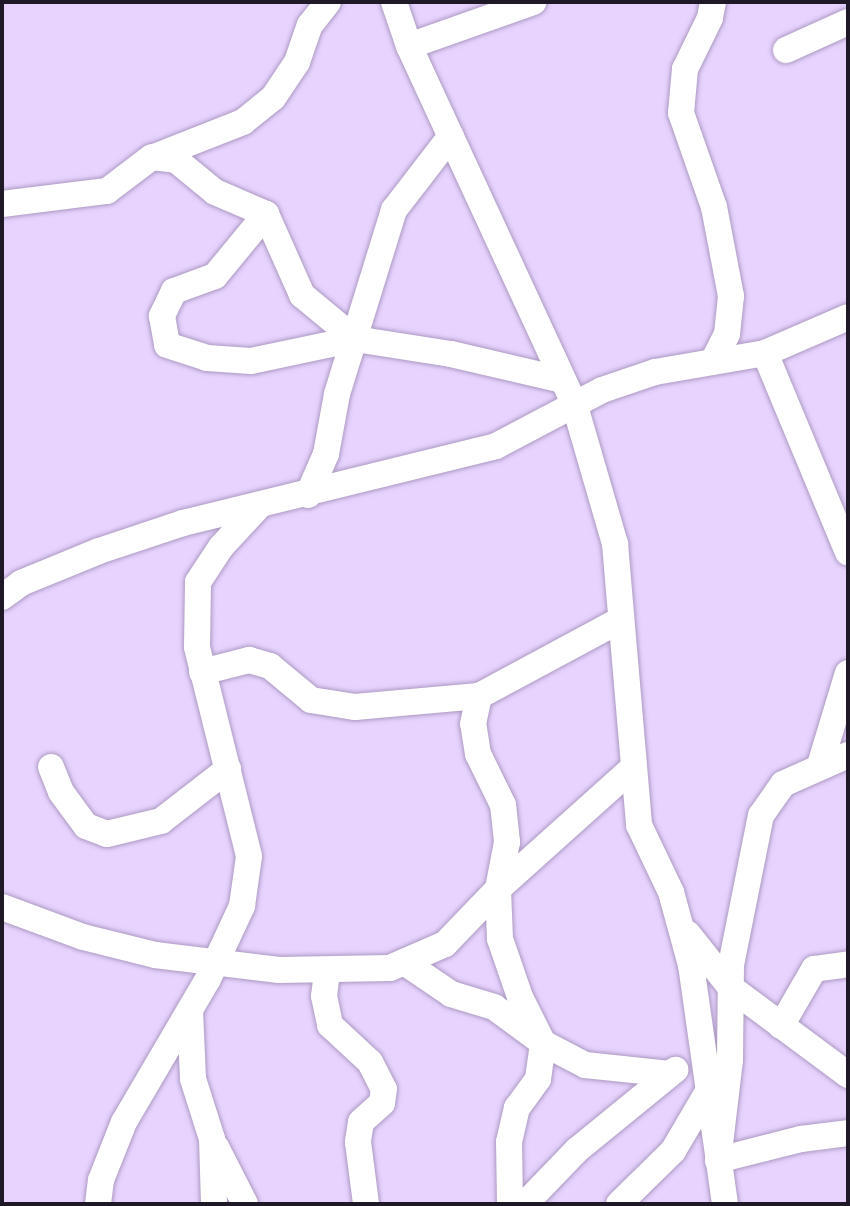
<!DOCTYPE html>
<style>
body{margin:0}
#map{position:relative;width:850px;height:1206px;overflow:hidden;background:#e7d3fe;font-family:Jost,sans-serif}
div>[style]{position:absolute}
.roads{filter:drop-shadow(0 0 2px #ac9ac2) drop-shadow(0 0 2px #ac9ac2)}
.street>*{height:26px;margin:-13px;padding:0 13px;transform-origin:13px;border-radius:13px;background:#fff}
span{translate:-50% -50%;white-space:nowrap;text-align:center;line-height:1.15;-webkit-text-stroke:7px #fefefe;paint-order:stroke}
.frame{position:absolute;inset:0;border:4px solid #1f1827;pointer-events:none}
</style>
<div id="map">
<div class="roads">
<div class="street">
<div style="left:394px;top:2px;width:46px;rotate:71.2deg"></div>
<div style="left:409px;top:46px;width:396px;rotate:65.2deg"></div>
<div style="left:575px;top:406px;width:144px;rotate:73.8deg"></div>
<div style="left:615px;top:544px;width:282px;rotate:85.1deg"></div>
<div style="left:639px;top:825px;width:74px;rotate:64.5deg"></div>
<div style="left:671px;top:892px;width:76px;rotate:74.7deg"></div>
<div style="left:691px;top:965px;width:241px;rotate:81.9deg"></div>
<div style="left:713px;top:2px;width:16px;rotate:101deg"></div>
<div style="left:710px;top:18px;width:57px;rotate:116.1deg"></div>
<div style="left:685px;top:69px;width:44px;rotate:95.2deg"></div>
<div style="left:681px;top:113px;width:100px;rotate:70.7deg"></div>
<div style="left:714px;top:207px;width:91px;rotate:79.2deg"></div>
<div style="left:731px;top:296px;width:38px;rotate:96deg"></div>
<div style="left:727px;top:334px;width:31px;rotate:117deg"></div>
<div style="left:409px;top:46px;width:132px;rotate:-19.5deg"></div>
<div style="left:786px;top:50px;width:68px;rotate:-24.3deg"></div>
<div style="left:154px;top:157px;width:96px;rotate:-21.5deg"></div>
<div style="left:243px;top:122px;width:38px;rotate:-39deg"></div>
<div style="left:273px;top:98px;width:43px;rotate:-56.3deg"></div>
<div style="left:297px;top:62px;width:39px;rotate:-71deg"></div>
<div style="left:310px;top:25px;width:29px;rotate:-52deg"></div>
<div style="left:2px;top:204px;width:106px;rotate:-7.1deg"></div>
<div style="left:107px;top:191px;width:56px;rotate:-37.1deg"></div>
<div style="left:152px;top:157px;width:24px;rotate:7deg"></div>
<div style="left:176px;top:160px;width:50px;rotate:39.4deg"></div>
<div style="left:215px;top:192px;width:56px;rotate:23.3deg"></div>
<div style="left:266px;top:214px;width:89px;rotate:66deg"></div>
<div style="left:302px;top:295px;width:69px;rotate:39.7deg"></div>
<div style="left:266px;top:214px;width:80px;rotate:129.4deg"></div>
<div style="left:215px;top:276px;width:44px;rotate:159.9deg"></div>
<div style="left:174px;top:291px;width:28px;rotate:116deg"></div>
<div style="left:162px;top:316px;width:29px;rotate:80deg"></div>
<div style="left:167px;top:345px;width:42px;rotate:18deg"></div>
<div style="left:207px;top:358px;width:44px;rotate:3.9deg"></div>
<div style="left:251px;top:361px;width:106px;rotate:-11.9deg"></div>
<div style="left:355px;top:339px;width:97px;rotate:8.9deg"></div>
<div style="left:451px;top:354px;width:115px;rotate:13.1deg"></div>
<div style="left:765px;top:353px;width:216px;rotate:67.4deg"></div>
<div style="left:308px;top:495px;width:45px;rotate:-66.3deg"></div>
<div style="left:326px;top:454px;width:61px;rotate:-79.6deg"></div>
<div style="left:337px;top:394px;width:193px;rotate:-72.8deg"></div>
<div style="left:394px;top:210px;width:93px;rotate:-52.4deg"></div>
<div style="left:2px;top:597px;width:24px;rotate:-36deg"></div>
<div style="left:21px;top:583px;width:84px;rotate:-22.3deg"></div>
<div style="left:99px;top:551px;width:89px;rotate:-18.4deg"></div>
<div style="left:183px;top:523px;width:322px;rotate:-13.8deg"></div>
<div style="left:496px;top:446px;width:120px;rotate:-27.8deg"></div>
<div style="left:602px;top:390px;width:56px;rotate:-18.8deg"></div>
<div style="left:655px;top:372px;width:112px;rotate:-9.8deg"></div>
<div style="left:765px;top:353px;width:90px;rotate:-23.4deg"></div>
<div style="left:202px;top:672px;width:49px;rotate:-14.3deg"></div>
<div style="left:249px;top:660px;width:22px;rotate:16deg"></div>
<div style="left:270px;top:666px;width:53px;rotate:39.7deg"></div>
<div style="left:311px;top:700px;width:45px;rotate:9deg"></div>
<div style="left:355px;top:707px;width:124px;rotate:-5.1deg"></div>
<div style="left:848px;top:755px;width:71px;rotate:156deg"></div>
<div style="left:783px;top:784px;width:38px;rotate:125deg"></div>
<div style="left:761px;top:815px;width:153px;rotate:101.3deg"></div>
<div style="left:731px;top:965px;width:95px;rotate:90.6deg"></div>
<div style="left:730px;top:1060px;width:101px;rotate:96.8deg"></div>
<div style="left:718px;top:1160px;width:86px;rotate:-14.2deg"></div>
<div style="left:801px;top:1139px;width:47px;rotate:-7.3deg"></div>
<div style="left:820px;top:765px;width:96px;rotate:-73.1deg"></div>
<div style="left:51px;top:767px;width:27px;rotate:68deg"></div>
<div style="left:61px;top:792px;width:42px;rotate:53.7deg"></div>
<div style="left:86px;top:826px;width:22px;rotate:21deg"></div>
<div style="left:107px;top:834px;width:56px;rotate:-13.5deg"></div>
<div style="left:161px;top:821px;width:85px;rotate:-37.8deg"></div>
<div style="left:2px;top:907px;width:86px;rotate:20.3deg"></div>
<div style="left:83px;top:937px;width:74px;rotate:14deg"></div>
<div style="left:155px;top:955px;width:125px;rotate:6.9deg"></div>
<div style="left:279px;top:970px;width:111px;rotate:-1deg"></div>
<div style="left:390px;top:968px;width:60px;rotate:-23.6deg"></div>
<div style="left:445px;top:944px;width:76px;rotate:-46.1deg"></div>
<div style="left:498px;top:889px;width:181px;rotate:-41.9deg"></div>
<div style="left:688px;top:934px;width:69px;rotate:51.5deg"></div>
<div style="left:731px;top:988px;width:146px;rotate:36.6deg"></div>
<div style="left:404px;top:962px;width:57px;rotate:34.2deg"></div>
<div style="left:451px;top:994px;width:45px;rotate:16.8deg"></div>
<div style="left:494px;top:1007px;width:61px;rotate:36.3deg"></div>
<div style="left:543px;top:1043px;width:47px;rotate:27.6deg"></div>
<div style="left:585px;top:1065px;width:85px;rotate:6deg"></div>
<div style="left:327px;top:972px;width:24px;rotate:97deg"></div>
<div style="left:324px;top:996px;width:30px;rotate:78deg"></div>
<div style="left:330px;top:1025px;width:54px;rotate:42.8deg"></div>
<div style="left:370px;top:1062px;width:30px;rotate:63deg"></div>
<div style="left:384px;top:1089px;width:14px;rotate:98deg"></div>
<div style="left:382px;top:1103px;width:28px;rotate:138deg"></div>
<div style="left:361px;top:1122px;width:20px;rotate:99deg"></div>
<div style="left:358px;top:1142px;width:63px;rotate:82.6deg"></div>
<div style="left:190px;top:1010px;width:69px;rotate:87.5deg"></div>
<div style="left:193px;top:1079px;width:63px;rotate:72.4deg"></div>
<div style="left:212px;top:1139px;width:65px;rotate:88.2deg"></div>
<div style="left:781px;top:1026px;width:66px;rotate:-59.9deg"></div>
<div style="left:814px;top:969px;width:34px;rotate:-8deg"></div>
<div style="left:216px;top:1147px;width:64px;rotate:63deg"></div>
<div style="left:98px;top:1204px;width:24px;rotate:-83deg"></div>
<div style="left:101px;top:1180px;width:62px;rotate:-68.4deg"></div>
<div style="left:124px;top:1122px;width:166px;rotate:-59.6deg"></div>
<div style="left:208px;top:979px;width:81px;rotate:-65deg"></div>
<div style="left:242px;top:906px;width:50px;rotate:-82deg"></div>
<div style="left:249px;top:856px;width:215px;rotate:-104deg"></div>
<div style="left:197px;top:647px;width:65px;rotate:-89.1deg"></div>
<div style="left:198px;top:582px;width:42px;rotate:-56.7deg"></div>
<div style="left:221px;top:547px;width:56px;rotate:-47.2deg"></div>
<div style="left:510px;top:1204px;width:62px;rotate:-90.9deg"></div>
<div style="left:509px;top:1142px;width:35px;rotate:-77deg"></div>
<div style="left:517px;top:1108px;width:36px;rotate:-54deg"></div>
<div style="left:538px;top:1079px;width:36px;rotate:-82deg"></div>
<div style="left:543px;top:1043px;width:51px;rotate:-116.6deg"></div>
<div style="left:520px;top:997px;width:61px;rotate:-109deg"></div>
<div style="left:500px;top:939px;width:50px;rotate:-92.3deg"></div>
<div style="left:498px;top:889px;width:48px;rotate:-79.2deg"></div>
<div style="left:507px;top:842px;width:37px;rotate:-96deg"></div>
<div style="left:503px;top:805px;width:57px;rotate:-116.1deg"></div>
<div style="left:478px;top:754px;width:30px;rotate:-99deg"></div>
<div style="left:473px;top:724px;width:29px;rotate:-78deg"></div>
<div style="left:479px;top:696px;width:160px;rotate:-28.3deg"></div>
<div style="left:525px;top:1204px;width:75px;rotate:-46.1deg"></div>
<div style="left:577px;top:1150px;width:127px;rotate:-39.2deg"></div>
<div style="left:619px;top:1204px;width:76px;rotate:-44.5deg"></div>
<div style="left:673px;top:1151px;width:67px;rotate:-59.6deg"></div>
</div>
</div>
<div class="frame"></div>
</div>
